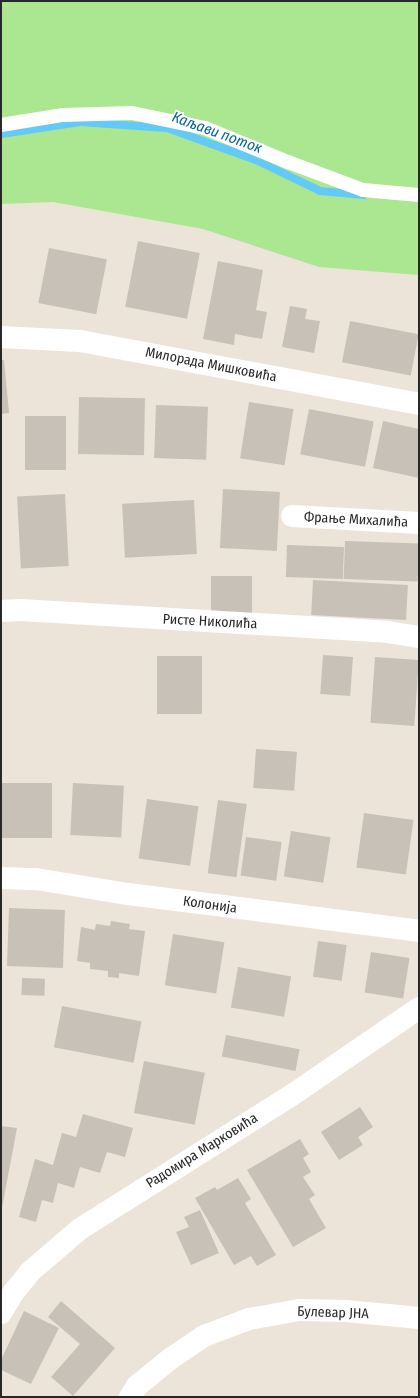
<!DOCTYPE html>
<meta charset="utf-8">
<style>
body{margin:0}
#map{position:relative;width:420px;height:1398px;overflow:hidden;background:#ece4d8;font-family:"Fira Sans Condensed",sans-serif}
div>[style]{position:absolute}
.green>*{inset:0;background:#aae790}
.stream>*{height:8px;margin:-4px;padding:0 4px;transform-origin:4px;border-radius:4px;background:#63c9f6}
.building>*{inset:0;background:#c7c1b8;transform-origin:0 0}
.lane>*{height:14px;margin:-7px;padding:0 7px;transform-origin:7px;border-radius:7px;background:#fff}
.street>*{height:22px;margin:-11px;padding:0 11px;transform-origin:11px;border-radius:11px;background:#fff}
.secondary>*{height:22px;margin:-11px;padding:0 11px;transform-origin:11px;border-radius:11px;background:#fff}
span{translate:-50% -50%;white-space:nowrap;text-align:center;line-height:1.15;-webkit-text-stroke:3.5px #fff;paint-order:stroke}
.street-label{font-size:14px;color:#282828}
.water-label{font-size:15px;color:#05649f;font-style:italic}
.frame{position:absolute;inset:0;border:2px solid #282828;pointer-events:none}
</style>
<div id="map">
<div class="green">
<div style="clip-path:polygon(1px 1px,419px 1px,419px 275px,319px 267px,203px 229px,53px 202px,1px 204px)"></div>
</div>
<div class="stream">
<div style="left:1px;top:134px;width:80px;rotate:-8.6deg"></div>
<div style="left:80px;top:122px;width:87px;rotate:3.9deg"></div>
<div style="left:167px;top:128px;width:95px;rotate:19.8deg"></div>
<div style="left:256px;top:160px;width:71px;rotate:25.8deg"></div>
<div style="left:320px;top:191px;width:44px;rotate:5.2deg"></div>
</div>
<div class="building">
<div style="left:138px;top:241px;width:63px;height:67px;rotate:11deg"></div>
<div style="left:49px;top:248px;width:59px;height:56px;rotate:11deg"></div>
<div style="clip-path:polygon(218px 261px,263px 270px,256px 310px,267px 312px,262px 339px,235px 334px,234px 345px,203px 339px)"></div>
<div style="clip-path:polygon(290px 306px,307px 309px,305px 319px,320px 321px,314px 353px,282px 347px)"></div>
<div style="left:350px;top:321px;width:70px;height:42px;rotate:11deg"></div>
<div style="clip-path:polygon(1px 360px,4px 360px,9px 413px,1px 414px)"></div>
<div style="left:79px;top:397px;width:66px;height:57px;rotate:1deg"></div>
<div style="left:249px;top:402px;width:45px;height:57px;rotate:9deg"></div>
<div style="left:156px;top:405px;width:52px;height:53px;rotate:2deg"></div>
<div style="left:309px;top:409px;width:66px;height:46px;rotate:11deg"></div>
<div style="left:25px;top:416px;width:41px;height:54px"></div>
<div style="clip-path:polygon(383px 421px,419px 429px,419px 478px,373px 468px)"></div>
<div style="left:223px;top:489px;width:57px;height:59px;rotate:3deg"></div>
<div style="left:65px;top:494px;width:72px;height:48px;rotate:87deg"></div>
<div style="left:194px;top:500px;width:54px;height:72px;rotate:87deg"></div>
<div style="left:345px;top:541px;width:74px;height:38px;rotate:2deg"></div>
<div style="left:287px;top:545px;width:57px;height:32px;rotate:2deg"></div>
<div style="left:211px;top:576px;width:41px;height:39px"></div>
<div style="left:313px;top:580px;width:95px;height:35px;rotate:3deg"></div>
<div style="left:323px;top:655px;width:30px;height:39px;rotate:4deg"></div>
<div style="left:157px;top:656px;width:45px;height:58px"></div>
<div style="left:375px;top:657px;width:44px;height:66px;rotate:4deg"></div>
<div style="left:256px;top:749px;width:41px;height:39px;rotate:4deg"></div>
<div style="left:1px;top:783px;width:51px;height:55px"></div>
<div style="left:73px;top:783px;width:51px;height:52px;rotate:3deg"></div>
<div style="left:147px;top:799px;width:52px;height:60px;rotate:8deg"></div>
<div style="left:218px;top:800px;width:29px;height:74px;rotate:8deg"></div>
<div style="left:364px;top:813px;width:50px;height:55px;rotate:8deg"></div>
<div style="left:291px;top:831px;width:40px;height:46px;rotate:9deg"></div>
<div style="left:246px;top:837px;width:36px;height:39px;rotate:8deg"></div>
<div style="left:9px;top:908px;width:56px;height:58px;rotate:2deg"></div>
<div style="clip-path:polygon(111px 921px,130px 924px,129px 929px,145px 931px,139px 976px,119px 973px,119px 978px,108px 977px,108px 971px,90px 969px,90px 963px,77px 961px,81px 927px,95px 930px,96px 924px,110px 926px)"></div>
<div style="left:173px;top:934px;width:52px;height:52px;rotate:9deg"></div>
<div style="left:318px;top:941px;width:29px;height:36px;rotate:8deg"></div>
<div style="left:371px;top:952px;width:39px;height:41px;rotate:9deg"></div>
<div style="left:238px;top:967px;width:54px;height:41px;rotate:10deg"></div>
<div style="left:22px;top:978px;width:23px;height:17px;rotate:2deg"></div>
<div style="left:62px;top:1006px;width:81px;height:42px;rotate:11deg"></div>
<div style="left:226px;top:1035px;width:75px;height:22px;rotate:11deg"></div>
<div style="left:144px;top:1061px;width:62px;height:53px;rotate:11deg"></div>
<div style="clip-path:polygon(360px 1107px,373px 1127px,358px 1137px,363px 1145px,339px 1160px,321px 1132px)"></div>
<div style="clip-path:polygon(83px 1114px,133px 1128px,125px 1157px,107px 1152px,100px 1173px,80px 1167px,74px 1188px,58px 1183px,53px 1203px,42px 1200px,36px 1222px,19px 1217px,35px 1159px,53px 1165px,62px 1133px,76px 1137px)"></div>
<div style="clip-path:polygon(1px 1126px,17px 1128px,2px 1208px,1px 1208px)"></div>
<div style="clip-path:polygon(300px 1139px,309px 1154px,303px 1158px,311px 1172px,303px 1177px,315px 1195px,309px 1199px,326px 1228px,293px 1247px,247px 1170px)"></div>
<div style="clip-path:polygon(238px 1178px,251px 1199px,245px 1203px,276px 1255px,257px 1266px,251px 1256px,234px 1265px,195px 1198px,215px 1187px,217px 1190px)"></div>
<div style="clip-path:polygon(200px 1210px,219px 1253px,191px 1265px,176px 1232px,189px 1227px,184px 1217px)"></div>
<div style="clip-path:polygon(61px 1301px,115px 1348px,73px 1396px,51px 1377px,80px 1344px,48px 1317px)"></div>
<div style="clip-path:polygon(24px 1311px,59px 1328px,31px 1384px,1px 1370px,1px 1360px)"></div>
</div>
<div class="lane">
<div style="left:1px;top:125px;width:63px;rotate:-9.2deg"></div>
<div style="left:63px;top:115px;width:69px;rotate:-1.7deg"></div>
<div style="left:132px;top:113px;width:75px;rotate:11.6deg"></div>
<div style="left:205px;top:128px;width:90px;rotate:22.3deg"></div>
<div style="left:288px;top:162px;width:80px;rotate:20.5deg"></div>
<div style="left:363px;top:190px;width:56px;rotate:5.1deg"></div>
</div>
<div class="street">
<div style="left:1px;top:337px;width:79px;rotate:2.9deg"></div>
<div style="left:80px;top:341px;width:345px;rotate:10.5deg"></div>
<div style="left:292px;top:516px;width:127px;rotate:3.2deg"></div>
<div style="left:1px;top:611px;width:20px;rotate:-3deg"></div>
<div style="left:21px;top:610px;width:367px;rotate:3.4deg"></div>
<div style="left:387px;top:632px;width:32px;rotate:9deg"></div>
<div style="left:1px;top:878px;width:35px;rotate:2deg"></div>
<div style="left:36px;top:879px;width:93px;rotate:9.3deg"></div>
<div style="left:128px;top:894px;width:293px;rotate:7.2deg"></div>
<div style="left:1px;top:1313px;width:23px;rotate:-59deg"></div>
<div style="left:13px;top:1293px;width:28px;rotate:-51deg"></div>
<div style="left:31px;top:1271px;width:65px;rotate:-40.6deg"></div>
<div style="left:80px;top:1229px;width:251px;rotate:-32.3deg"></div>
<div style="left:292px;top:1095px;width:154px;rotate:-34.4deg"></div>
</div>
<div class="secondary">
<div style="left:130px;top:1397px;width:13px;rotate:-58deg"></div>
<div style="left:137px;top:1386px;width:43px;rotate:-39.3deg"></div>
<div style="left:170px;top:1359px;width:41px;rotate:-34.1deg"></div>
<div style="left:204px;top:1336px;width:48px;rotate:-20.7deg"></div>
<div style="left:249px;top:1319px;width:51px;rotate:-10.2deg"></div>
<div style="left:299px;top:1310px;width:47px;rotate:1.2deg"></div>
<div style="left:346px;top:1311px;width:73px;rotate:5.5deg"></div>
</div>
<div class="street-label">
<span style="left:211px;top:365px;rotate:11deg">Милорада Мишковића</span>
<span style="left:356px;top:520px;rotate:3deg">Фрање Михалића</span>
<span style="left:210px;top:622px;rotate:3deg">Ристе Николића</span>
<span style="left:210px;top:905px;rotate:8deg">Колонија</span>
<span style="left:202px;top:1151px;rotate:-32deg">Радомира Марковића</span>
<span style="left:333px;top:1313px;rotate:2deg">Булевар ЈНА</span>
</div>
<div class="water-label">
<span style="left:217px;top:133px;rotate:20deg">Каљави поток</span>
</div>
<div class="frame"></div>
</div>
